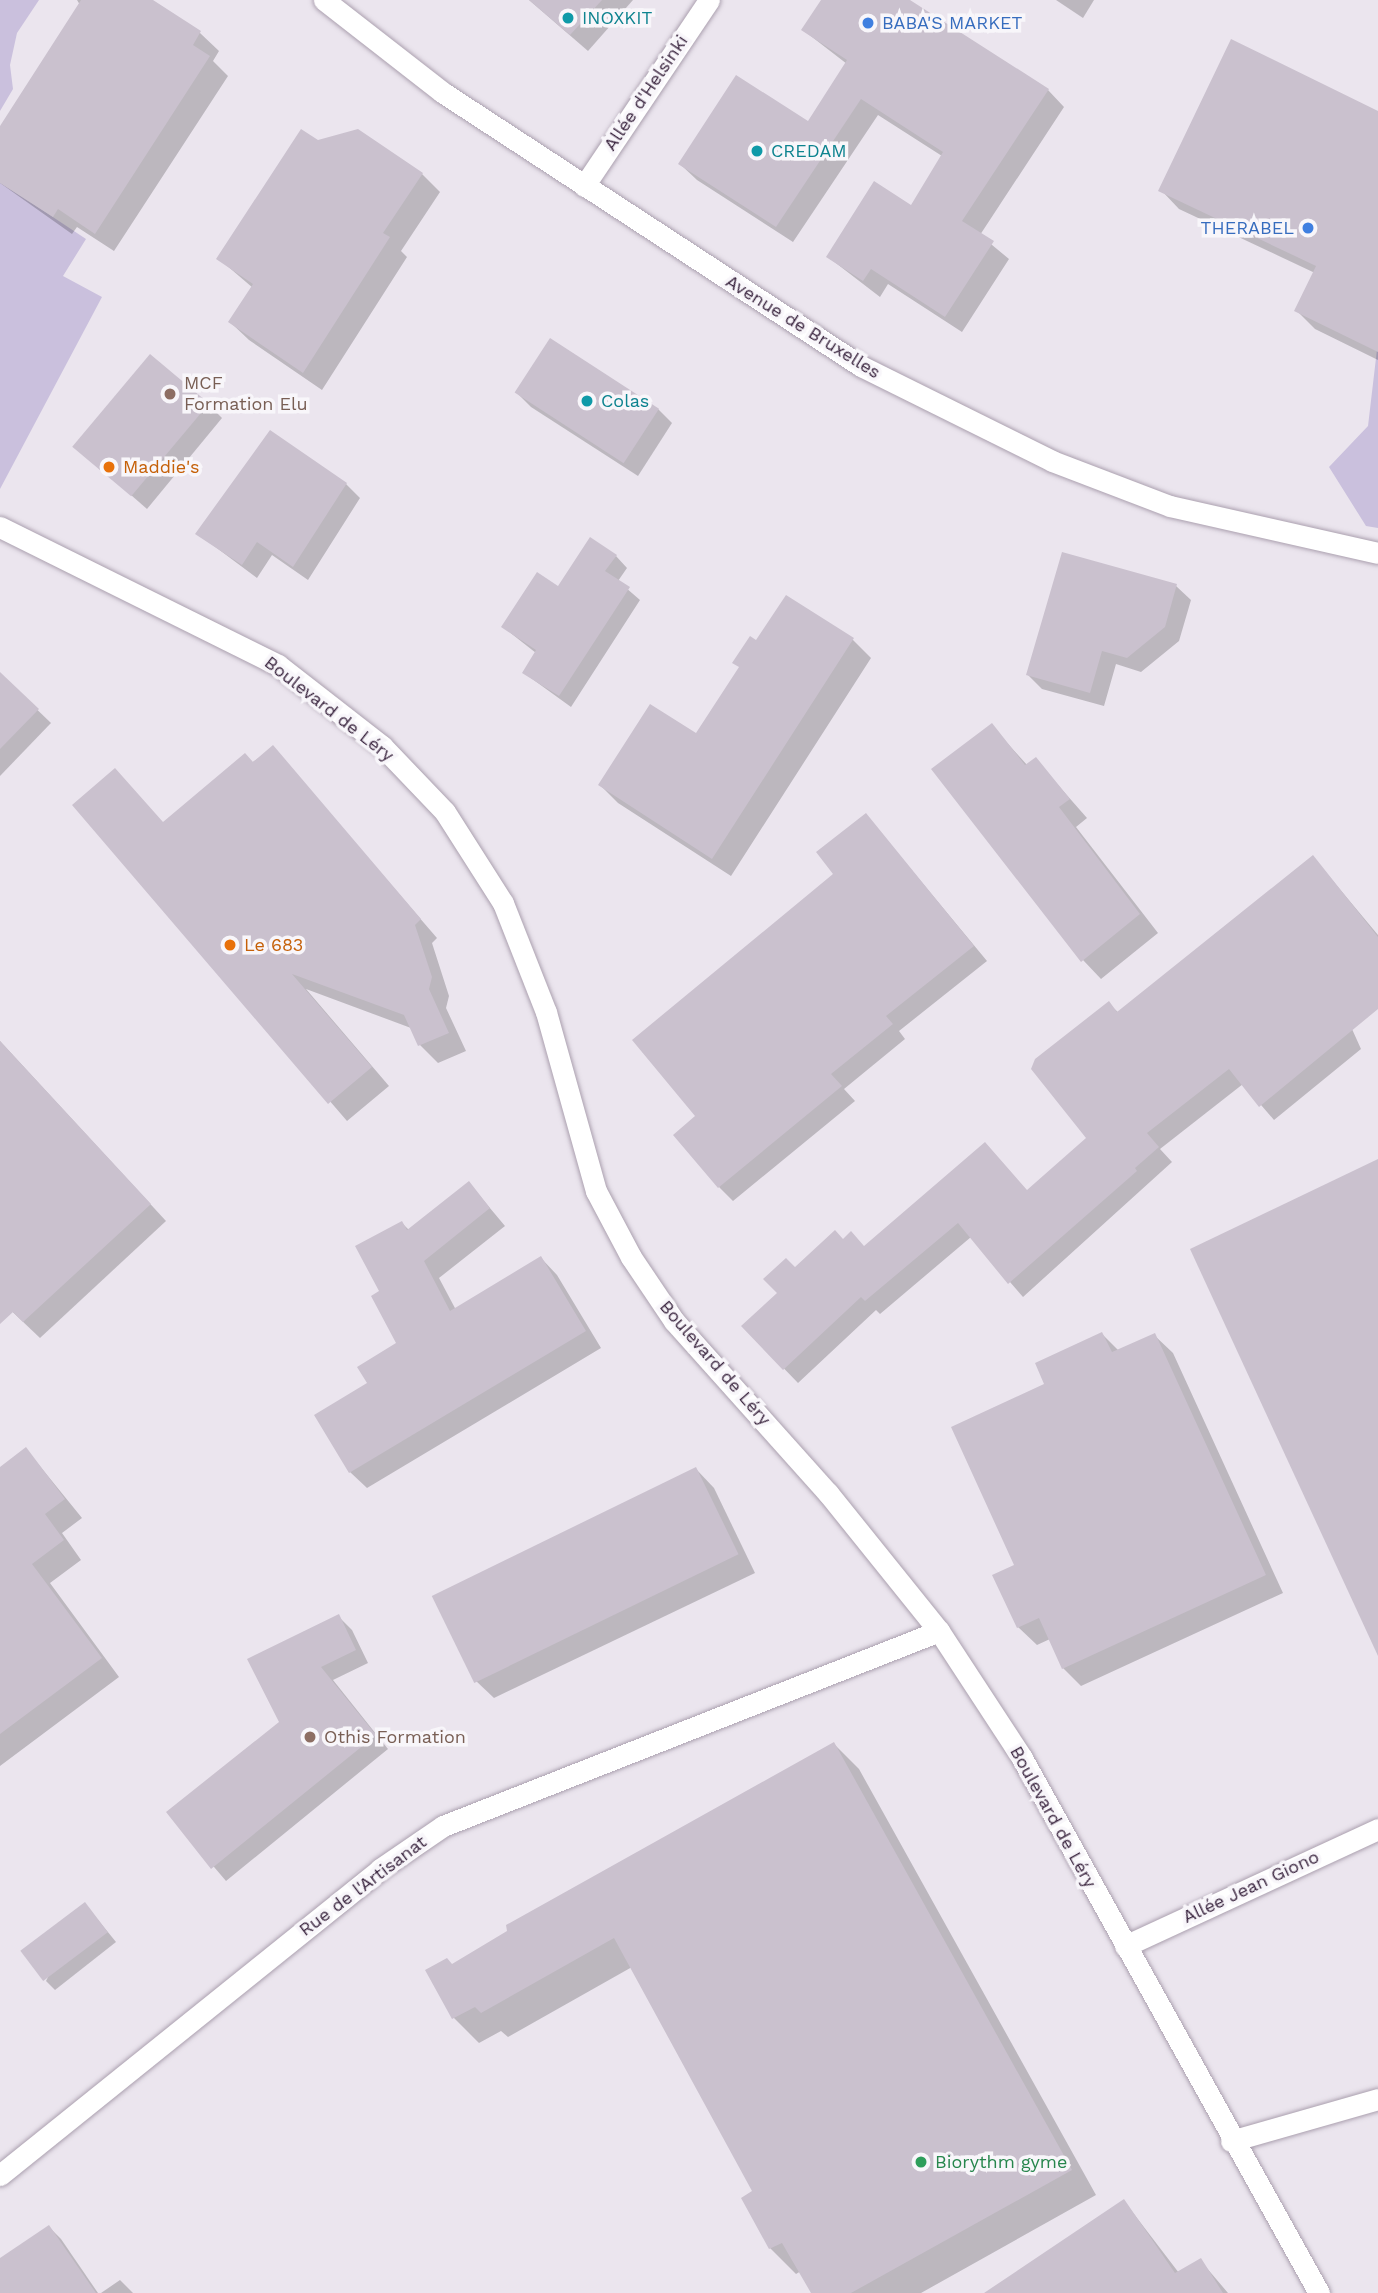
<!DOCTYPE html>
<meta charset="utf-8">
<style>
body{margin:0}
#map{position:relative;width:1378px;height:2293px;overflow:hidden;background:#ebe5ee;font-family:"Work Sans",sans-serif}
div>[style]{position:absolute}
.green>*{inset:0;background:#cac0dd}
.shadow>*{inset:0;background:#0003}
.building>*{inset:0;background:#cac1ce;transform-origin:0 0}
.roads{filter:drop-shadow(0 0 2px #aba0af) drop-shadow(0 0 2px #aba0af)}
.street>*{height:21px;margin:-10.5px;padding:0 10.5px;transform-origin:10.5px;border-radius:10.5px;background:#fff}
.secondary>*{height:21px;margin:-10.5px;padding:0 10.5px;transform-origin:10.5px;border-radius:10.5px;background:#fff}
.dots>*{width:19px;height:19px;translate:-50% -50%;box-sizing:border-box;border:4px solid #f8f6fa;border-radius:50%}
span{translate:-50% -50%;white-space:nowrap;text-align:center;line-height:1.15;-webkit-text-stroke:7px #f8f6fa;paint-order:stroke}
.culture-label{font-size:18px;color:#0d838f}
.left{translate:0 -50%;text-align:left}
.shop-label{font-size:18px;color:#366cbe}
.right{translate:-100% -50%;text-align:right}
.street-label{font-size:18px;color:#3a253f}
.education-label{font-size:18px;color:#785e54}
.food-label{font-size:18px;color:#c56008}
.leisure-label{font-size:18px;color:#27864d}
</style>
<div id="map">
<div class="green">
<div style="clip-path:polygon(0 0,39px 0,17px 33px,10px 65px,13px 89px,0 111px)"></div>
<div style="clip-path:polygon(0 182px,86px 239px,63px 276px,102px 297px,0 489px)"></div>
<div style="clip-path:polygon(1378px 341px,1378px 528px,1366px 526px,1329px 467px,1368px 426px)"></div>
</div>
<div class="shadow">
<div style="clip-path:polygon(150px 0,200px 33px,219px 51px,213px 61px,228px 76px,114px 251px,77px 227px,72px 234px,0 183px,0 129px,80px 5px,77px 0)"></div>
<div style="clip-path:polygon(529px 0,633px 0,588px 51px)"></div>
<div style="clip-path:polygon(823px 0,907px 0,1048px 90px,1064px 107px,980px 235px,1009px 259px,962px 332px,888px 284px,880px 297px,828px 257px,912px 207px,942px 156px,878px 115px,793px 242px,697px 180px,680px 164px,809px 124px,847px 64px,803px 30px)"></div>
<div style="clip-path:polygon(1056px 0,1094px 0,1083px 18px)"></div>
<div style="clip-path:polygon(1378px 113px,1378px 360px,1315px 329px,1296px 310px,1315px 273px,1179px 209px,1161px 190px)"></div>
<div style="clip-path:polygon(318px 142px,422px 174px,440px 192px,401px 251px,407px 257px,322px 390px,249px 340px,230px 322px,253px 288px,218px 258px)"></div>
<div style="clip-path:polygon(550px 341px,658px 409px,672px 423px,638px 476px,531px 407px,517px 393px)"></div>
<div style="clip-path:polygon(208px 404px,222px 418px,147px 509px,76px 447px)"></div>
<div style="clip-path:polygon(346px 484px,360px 498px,308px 580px,272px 555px,257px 578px,198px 534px)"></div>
<div style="clip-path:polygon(616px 556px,627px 568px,618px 581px,640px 600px,571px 707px,524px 673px,536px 653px,503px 627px)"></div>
<div style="clip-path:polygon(1176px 586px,1191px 600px,1179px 641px,1141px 672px,1116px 664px,1104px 706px,1042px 689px,1028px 675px)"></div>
<div style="clip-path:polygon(853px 640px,871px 658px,731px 876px,618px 803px,600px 785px,697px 736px,757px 642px)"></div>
<div style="clip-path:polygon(0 674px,51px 723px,0 776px)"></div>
<div style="clip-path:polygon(991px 725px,1028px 766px,1036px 760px,1087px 818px,1076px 827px,1158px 933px,1101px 979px,1083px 960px)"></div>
<div style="clip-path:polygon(273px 748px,437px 938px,432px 943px,449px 996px,446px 1008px,466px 1051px,438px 1063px,420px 1045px,411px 1028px,306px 989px,389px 1086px,347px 1121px,75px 805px,164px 824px)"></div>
<div style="clip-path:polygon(866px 815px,987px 961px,899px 1031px,905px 1039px,844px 1089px,855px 1101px,733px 1201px,719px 1187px,698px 1117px)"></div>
<div style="clip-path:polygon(1313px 857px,1378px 935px,1378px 996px,1343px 1009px,1361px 1049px,1274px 1120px,1243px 1084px,1160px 1149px,1172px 1162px,1023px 1297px,971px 1237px,880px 1314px,876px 1310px,798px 1383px,743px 1326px,779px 1293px,795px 1269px,843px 1241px,865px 1248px,1028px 1192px,1089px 1139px,1109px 1004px,1119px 1013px)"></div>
<div style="clip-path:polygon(0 1041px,166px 1221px,40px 1338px,0 1300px)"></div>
<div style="clip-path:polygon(1378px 1161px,1378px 1651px,1193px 1250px)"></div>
<div style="clip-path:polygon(469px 1183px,505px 1226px,439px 1278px,456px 1310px,541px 1258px,557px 1275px,601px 1348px,367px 1488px,350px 1472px,369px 1383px,399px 1344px,381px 1292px,402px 1223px,409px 1230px)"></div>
<div style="clip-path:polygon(1102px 1334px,1119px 1351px,1154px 1335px,1173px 1353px,1283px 1593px,1081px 1686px,1063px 1668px,1050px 1639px,1037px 1645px,1018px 1627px,1016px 1566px,1046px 1384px)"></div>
<div style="clip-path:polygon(26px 1449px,82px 1518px,62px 1533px,81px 1560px,50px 1583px,119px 1677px,0 1766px,0 1469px)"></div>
<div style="clip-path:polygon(696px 1469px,714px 1488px,755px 1573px,494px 1698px,475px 1680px)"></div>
<div style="clip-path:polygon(339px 1617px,352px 1630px,368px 1663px,333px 1680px,388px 1749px,226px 1881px,168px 1813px,281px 1722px)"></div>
<div style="clip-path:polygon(834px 1744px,859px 1769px,1096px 2195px,921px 2293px,813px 2293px,801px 2271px,796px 2274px,770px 2248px,744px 2199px,755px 2192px,632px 1967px,508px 2037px,501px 2031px,479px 2043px,454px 2018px,452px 1966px)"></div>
<div style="clip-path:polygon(85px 1904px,116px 1942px,55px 1990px,46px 1981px)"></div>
<div style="clip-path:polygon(1124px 2201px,1179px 2273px,1200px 2260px,1228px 2293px,987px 2293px)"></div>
<div style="clip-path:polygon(49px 2227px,61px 2239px,98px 2293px,0 2293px,0 2260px)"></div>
<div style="clip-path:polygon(120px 2280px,133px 2293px,101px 2293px)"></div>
</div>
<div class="building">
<div style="clip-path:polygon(81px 0,153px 0,201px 31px,193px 45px,210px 56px,95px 234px,58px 209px,53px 217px,0 183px,0 126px)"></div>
<div style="clip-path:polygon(529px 0,602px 0,570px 35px)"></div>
<div style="clip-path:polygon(821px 0,910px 0,1049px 89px,962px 221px,994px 241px,945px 317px,871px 269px,863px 281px,826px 257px,874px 181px,911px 205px,943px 152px,861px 99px,776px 227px,678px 164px,736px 75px,808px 121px,847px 60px,801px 30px)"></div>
<div style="clip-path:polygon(1231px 39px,1378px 111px,1378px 352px,1294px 311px,1316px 266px,1158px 191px)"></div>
<div style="clip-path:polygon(301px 129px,318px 140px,358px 129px,423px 173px,383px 233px,390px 237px,303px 373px,228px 322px,253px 284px,216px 259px)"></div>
<div style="left:550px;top:338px;width:130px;height:65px;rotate:33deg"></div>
<div style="left:150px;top:354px;width:77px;height:121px;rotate:40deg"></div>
<div style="clip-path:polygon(270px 430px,347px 483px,293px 567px,257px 542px,242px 565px,195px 534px)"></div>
<div style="clip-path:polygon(590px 537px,617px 555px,605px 571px,630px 587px,559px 696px,522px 673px,536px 650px,501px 627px,537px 572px,558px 586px)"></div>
<div style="clip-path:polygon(1062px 552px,1177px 584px,1165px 627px,1127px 658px,1102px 651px,1090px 693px,1026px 675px)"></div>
<div style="clip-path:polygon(786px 595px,854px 638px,712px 859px,598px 785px,650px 704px,696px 733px,739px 667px,732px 663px,750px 636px,756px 640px)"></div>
<div style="clip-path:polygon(0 672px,39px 709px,0 749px)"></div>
<div style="clip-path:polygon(992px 723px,1025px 765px,1036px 757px,1070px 799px,1059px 807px,1140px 914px,1081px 962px,931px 769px)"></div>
<div style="clip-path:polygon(273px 745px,421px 919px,415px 925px,432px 977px,429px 989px,449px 1033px,418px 1046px,404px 1015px,292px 974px,372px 1067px,328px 1104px,72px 805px,115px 768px,163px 822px,245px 753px,253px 762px)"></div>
<div style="clip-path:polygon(866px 813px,974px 946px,886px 1016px,893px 1024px,831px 1074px,842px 1086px,718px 1188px,673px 1135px,695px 1116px,632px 1040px,833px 874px,816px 852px)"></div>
<div style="clip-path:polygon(1313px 855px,1378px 937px,1378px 1009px,1259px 1107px,1229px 1069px,1147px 1133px,1159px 1147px,1135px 1168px,1137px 1171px,1008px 1284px,958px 1223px,865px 1301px,861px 1297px,783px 1370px,741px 1326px,777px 1293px,763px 1279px,786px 1258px,795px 1267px,835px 1230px,843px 1239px,851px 1231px,864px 1246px,985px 1142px,1027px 1190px,1086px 1138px,1031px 1069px,1035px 1059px,1109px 1001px,1117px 1012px)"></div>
<div style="clip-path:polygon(0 1041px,151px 1204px,23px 1322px,13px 1312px,0 1324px)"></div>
<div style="clip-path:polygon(1378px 1159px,1378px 1656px,1190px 1249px)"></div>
<div style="clip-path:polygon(469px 1181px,490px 1208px,424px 1261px,450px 1311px,541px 1256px,586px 1331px,349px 1473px,314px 1415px,367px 1383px,357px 1367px,396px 1343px,371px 1296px,379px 1291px,355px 1246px,402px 1221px,407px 1230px)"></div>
<div style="clip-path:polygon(1102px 1332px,1112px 1352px,1155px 1333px,1266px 1575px,1062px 1669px,1039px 1618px,1017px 1628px,992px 1575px,1014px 1565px,951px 1427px,1044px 1384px,1035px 1363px)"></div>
<div style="clip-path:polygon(26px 1447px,65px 1499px,45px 1514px,64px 1540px,32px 1564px,102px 1658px,0 1734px,0 1467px)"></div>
<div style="left:696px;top:1467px;width:97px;height:294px;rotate:64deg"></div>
<div style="clip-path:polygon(339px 1614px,356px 1650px,321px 1667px,376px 1735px,211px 1869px,166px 1812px,279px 1722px,247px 1659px)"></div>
<div style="clip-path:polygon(834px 1742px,1072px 2170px,851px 2293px,811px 2293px,782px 2243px,769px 2249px,741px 2198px,752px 2191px,614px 1938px,481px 2013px,475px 2007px,452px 2019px,425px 1970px,447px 1958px,452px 1964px,507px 1931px,506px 1925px)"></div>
<div style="left:85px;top:1902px;width:38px;height:81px;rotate:53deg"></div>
<div style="clip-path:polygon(1124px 2199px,1175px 2273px,1201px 2258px,1223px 2293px,984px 2293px)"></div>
<div style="clip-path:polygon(49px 2225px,96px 2293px,0 2293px,0 2258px)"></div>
</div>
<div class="roads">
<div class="street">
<div style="left:584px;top:186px;width:224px;rotate:-56.1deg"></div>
<div style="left:1125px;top:1946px;width:279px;rotate:-24.8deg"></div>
<div style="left:1231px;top:2141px;width:153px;rotate:-15.9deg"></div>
<div style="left:0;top:2175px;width:488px;rotate:-38.8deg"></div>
<div style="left:380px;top:1869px;width:76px;rotate:-34.3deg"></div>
<div style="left:443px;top:1826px;width:533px;rotate:-21.46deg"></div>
</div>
<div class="secondary">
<div style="left:324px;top:0;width:150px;rotate:37.9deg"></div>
<div style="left:442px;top:92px;width:501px;rotate:33.18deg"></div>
<div style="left:861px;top:366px;width:213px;rotate:26.4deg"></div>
<div style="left:1052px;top:461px;width:126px;rotate:20.9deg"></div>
<div style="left:1170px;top:506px;width:213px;rotate:12.7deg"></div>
<div style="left:0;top:527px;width:310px;rotate:26.4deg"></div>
<div style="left:278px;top:665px;width:132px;rotate:37.9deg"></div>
<div style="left:382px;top:746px;width:91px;rotate:46.3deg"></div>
<div style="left:445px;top:812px;width:108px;rotate:57.5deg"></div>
<div style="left:503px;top:903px;width:117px;rotate:68.5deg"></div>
<div style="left:546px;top:1012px;width:186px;rotate:74.4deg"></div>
<div style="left:596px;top:1191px;width:75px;rotate:62.1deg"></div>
<div style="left:631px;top:1257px;width:77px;rotate:56.1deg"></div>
<div style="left:674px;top:1321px;width:231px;rotate:48.2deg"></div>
<div style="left:828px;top:1493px;width:177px;rotate:51.2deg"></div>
<div style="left:939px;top:1631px;width:152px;rotate:56.8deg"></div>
<div style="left:1022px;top:1758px;width:612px;rotate:60.96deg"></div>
</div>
</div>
<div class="dots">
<div style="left:568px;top:18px;background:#0f9aa8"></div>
<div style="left:868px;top:23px;background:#3f7fe0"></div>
<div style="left:757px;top:151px;background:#0f9aa8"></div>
<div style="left:1308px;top:228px;background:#3f7fe0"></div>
<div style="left:170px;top:394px;background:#8d6e63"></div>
<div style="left:587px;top:401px;background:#0f9aa8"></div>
<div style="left:109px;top:467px;background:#e8710a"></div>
<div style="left:230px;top:945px;background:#e8710a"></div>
<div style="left:310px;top:1737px;background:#8d6e63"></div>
<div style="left:921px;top:2162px;background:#2e9e5b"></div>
</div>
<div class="culture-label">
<span class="left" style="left:582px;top:18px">INOXKIT</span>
<span class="left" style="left:771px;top:151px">CREDAM</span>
<span class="left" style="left:601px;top:401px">Colas</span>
</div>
<div class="shop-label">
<span class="left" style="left:882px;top:23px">BABA'S MARKET</span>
<span class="right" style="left:1294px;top:228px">THERABEL</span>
</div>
<div class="street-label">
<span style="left:646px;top:93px;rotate:-56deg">Allée d'Helsinki</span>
<span style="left:803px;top:327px;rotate:32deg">Avenue de Bruxelles</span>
<span style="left:329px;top:709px;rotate:38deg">Boulevard de Léry</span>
<span style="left:715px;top:1363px;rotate:49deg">Boulevard de Léry</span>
<span style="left:1053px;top:1817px;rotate:61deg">Boulevard de Léry</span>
<span style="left:363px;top:1886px;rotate:-37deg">Rue de l'Artisanat</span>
<span style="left:1251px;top:1887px;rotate:-25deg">Allée Jean Giono</span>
</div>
<div class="education-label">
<span class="left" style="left:184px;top:394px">MCF<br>Formation Elu</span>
<span class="left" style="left:324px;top:1737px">Othis Formation</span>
</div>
<div class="food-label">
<span class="left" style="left:123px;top:467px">Maddie's</span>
<span class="left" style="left:244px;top:945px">Le 683</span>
</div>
<div class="leisure-label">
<span class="left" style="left:935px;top:2162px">Biorythm gyme</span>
</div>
</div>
